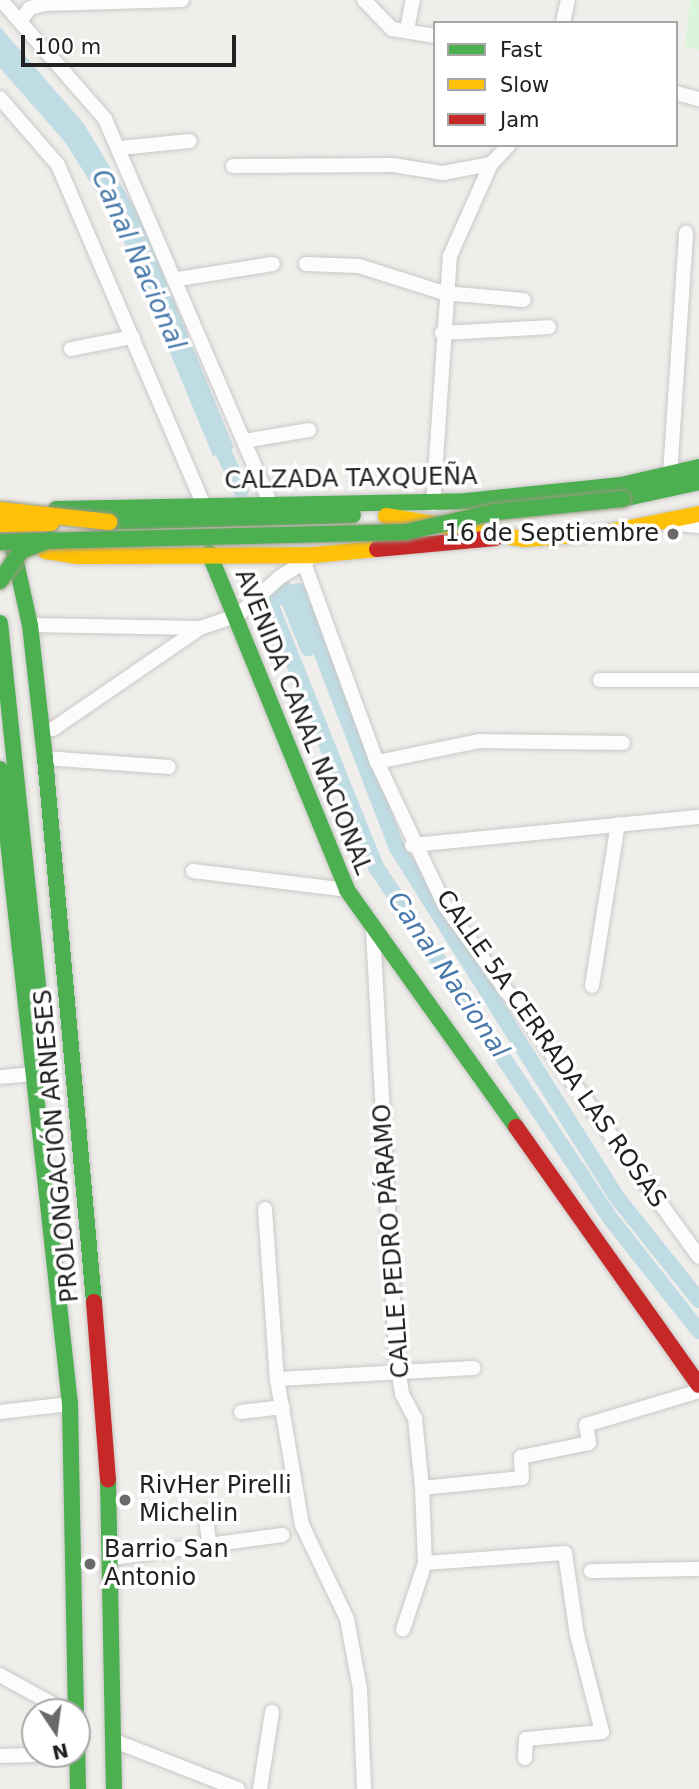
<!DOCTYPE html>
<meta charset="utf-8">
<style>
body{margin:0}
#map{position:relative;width:699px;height:1789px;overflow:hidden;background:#f0eeeb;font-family:"DejaVu Sans",sans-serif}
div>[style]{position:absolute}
.park>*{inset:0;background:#daf5da}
.water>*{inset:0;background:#bfdbe3}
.canal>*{height:16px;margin:-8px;padding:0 8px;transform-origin:8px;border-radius:8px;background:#bfdbe3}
.roads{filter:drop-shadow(0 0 2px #c9c8c7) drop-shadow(0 0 2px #c9c8c7)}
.street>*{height:14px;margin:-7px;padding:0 7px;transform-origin:7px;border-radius:7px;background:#fdfcfc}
.fast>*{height:16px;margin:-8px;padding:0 8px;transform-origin:8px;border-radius:8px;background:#4caf50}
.slow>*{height:16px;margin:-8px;padding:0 8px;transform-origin:8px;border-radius:8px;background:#ffc107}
.jam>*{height:16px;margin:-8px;padding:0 8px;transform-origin:8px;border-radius:8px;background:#c62828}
.bridges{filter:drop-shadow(0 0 2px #999a82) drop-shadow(0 0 2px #999a82)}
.fast-bridge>*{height:16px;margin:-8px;padding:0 8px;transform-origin:8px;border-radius:8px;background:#4caf50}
.slow-bridge>*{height:16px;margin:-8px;padding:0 8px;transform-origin:8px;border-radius:8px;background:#ffc107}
.dots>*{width:19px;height:19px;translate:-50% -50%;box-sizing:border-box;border:4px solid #fff;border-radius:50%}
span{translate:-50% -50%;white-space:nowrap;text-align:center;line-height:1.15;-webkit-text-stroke:7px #fff;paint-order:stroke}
.street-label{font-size:24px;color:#222}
.poi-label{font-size:24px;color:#222}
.right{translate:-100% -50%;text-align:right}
.left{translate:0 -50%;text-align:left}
.water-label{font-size:26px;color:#4a7aab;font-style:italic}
.legend{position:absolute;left:433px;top:21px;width:245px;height:126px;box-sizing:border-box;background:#fff;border:2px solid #a7a7a7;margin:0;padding:9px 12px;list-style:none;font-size:21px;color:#222}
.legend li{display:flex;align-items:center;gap:14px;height:35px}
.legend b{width:35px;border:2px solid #a7a7a7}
.north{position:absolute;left:21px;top:1698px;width:70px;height:70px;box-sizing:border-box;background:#fff;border:2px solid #a7a7a7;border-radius:50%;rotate:167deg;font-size:19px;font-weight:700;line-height:28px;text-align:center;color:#222}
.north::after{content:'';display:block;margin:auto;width:24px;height:32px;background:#6a6968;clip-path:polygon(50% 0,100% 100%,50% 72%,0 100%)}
.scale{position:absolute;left:21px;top:35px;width:215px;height:32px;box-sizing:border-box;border:4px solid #222;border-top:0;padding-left:9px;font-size:21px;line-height:24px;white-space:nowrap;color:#222;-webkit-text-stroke:5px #fff;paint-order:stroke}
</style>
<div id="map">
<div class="park">
<div style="clip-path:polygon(690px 0,699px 0,699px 50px,685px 47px)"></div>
</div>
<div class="water">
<div style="clip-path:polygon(0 27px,84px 124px,139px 215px,234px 448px,213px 456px,117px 225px,65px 142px,0 68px)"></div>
</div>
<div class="canal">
<div style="left:214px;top:432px;width:64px;rotate:65deg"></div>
<div style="left:284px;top:588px;width:65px;rotate:68.2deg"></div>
<div style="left:699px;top:1300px;width:129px;rotate:-128.7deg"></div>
<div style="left:618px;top:1199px;width:415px;rotate:-122.2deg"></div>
<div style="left:397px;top:848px;width:275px;rotate:-111.1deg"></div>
<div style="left:298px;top:591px;width:31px;rotate:161deg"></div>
<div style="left:269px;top:601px;width:287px;rotate:68.1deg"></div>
<div style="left:376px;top:867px;width:422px;rotate:56.3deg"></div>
<div style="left:610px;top:1218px;width:144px;rotate:51.8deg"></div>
</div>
<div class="roads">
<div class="street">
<div style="left:1px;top:0;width:158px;rotate:48.8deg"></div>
<div style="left:105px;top:119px;width:417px;rotate:66.7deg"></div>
<div style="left:364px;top:0;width:40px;rotate:46deg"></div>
<div style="left:392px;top:29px;width:44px;rotate:9.2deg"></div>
<div style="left:20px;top:21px;width:16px;rotate:-52deg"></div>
<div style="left:30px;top:8px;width:15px;rotate:-16deg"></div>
<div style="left:44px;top:4px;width:138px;rotate:-1.7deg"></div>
<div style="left:563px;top:23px;width:24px;rotate:-78deg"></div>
<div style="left:407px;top:30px;width:31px;rotate:-79deg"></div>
<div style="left:676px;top:93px;width:24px;rotate:15deg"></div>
<div style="left:0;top:98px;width:89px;rotate:49.1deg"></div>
<div style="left:58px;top:165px;width:369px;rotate:66.8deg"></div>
<div style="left:120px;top:148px;width:70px;rotate:-5.7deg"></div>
<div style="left:233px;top:166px;width:160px;rotate:-0.4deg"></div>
<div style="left:393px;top:165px;width:51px;rotate:9.1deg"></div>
<div style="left:443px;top:173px;width:49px;rotate:-10.6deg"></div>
<div style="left:306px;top:264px;width:53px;rotate:2.2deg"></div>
<div style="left:359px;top:266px;width:89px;rotate:17.6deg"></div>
<div style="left:444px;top:293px;width:80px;rotate:5deg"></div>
<div style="left:178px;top:279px;width:96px;rotate:-9deg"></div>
<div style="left:442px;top:333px;width:107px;rotate:-3.2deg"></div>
<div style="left:71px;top:349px;width:63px;rotate:-11deg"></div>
<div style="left:244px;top:441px;width:66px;rotate:-9.6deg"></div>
<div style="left:670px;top:475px;width:243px;rotate:-86.2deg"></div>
<div style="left:433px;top:504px;width:249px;rotate:-86.1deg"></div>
<div style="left:450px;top:256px;width:101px;rotate:-66deg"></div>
<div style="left:491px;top:164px;width:26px;rotate:-47deg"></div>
<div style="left:676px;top:524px;width:23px;rotate:5deg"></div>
<div style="left:304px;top:563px;width:212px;rotate:69.9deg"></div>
<div style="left:377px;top:762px;width:159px;rotate:64.7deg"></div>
<div style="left:445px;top:906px;width:433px;rotate:54.1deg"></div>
<div style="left:30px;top:625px;width:170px;rotate:1deg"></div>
<div style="left:600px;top:680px;width:99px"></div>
<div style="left:53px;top:729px;width:178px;rotate:-34.5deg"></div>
<div style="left:200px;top:628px;width:40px;rotate:-18.9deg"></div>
<div style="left:238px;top:615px;width:57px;rotate:-42.1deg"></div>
<div style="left:280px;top:577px;width:34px;rotate:-32deg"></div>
<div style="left:45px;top:758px;width:124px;rotate:4.2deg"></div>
<div style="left:377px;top:762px;width:104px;rotate:-11.6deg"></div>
<div style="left:479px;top:741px;width:144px;rotate:0.8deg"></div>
<div style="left:412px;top:845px;width:288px;rotate:-5.6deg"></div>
<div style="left:193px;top:871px;width:155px;rotate:7deg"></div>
<div style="left:373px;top:931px;width:424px;rotate:86.9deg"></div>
<div style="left:396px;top:1354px;width:40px;rotate:81.5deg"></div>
<div style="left:402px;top:1394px;width:27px;rotate:62deg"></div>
<div style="left:415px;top:1418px;width:70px;rotate:84.3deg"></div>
<div style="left:422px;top:1488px;width:75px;rotate:87.7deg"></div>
<div style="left:425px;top:1563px;width:70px;rotate:108.4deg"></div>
<div style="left:592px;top:986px;width:164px;rotate:-80.9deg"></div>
<div style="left:0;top:1077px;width:36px;rotate:-5deg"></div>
<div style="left:265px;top:1209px;width:170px;rotate:86deg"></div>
<div style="left:277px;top:1379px;width:148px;rotate:80.3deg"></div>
<div style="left:302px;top:1525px;width:104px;rotate:64.4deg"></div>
<div style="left:347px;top:1619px;width:71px;rotate:79.5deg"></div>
<div style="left:360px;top:1689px;width:100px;rotate:87.7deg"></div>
<div style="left:277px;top:1379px;width:197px;rotate:-3.2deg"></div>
<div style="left:0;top:1412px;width:70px;rotate:-6.5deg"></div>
<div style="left:241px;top:1412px;width:42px;rotate:-6.8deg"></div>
<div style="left:422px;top:1488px;width:100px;rotate:-5.7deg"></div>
<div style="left:522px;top:1478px;width:21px;rotate:-93deg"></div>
<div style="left:521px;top:1457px;width:69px;rotate:-11.6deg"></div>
<div style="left:589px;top:1443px;width:18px;rotate:-99deg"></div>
<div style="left:586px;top:1425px;width:118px;rotate:-16.7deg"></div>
<div style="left:205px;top:1512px;width:34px;rotate:82deg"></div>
<div style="left:112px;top:1558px;width:172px;rotate:-7.7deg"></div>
<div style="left:425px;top:1563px;width:140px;rotate:-4.1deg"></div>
<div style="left:565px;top:1553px;width:83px;rotate:81.7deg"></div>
<div style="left:577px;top:1635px;width:100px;rotate:75.5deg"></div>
<div style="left:602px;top:1732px;width:76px;rotate:174.7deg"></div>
<div style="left:526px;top:1739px;width:19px;rotate:93deg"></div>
<div style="left:591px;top:1571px;width:108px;rotate:-1.1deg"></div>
<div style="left:0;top:1675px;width:77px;rotate:28.9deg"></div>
<div style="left:112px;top:1740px;width:135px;rotate:21.3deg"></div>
<div style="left:0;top:1756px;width:62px;rotate:-1.8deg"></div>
<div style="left:260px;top:1789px;width:78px;rotate:-81.1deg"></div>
</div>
<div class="fast">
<div style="left:622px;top:499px;width:79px;rotate:-12.4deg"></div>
<div style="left:56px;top:509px;width:410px;rotate:-1.1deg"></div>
<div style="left:466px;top:501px;width:156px;rotate:-5.9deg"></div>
<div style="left:621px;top:485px;width:80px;rotate:-13deg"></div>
<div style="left:109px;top:522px;width:244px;rotate:-1.6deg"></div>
<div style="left:12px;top:544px;width:83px;rotate:77.5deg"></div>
<div style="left:30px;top:625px;width:134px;rotate:83.6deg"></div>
<div style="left:45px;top:758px;width:546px;rotate:84.85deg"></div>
<div style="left:209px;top:553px;width:364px;rotate:67.7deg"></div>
<div style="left:347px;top:890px;width:291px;rotate:54.5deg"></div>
<div style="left:0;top:623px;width:365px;rotate:84deg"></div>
<div style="left:0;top:769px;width:639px;rotate:83.71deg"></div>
<div style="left:70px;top:1404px;width:308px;rotate:88.9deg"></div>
<div style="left:108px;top:1479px;width:310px;rotate:88.9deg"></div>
<div style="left:77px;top:1739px;width:50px;rotate:88.9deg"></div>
</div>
<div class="slow">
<div style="left:386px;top:516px;width:140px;rotate:9.5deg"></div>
<div style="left:524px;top:539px;width:80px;rotate:-4.3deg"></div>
<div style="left:604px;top:533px;width:97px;rotate:-11.3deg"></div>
<div style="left:28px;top:537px;width:23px;rotate:38deg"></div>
<div style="left:46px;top:551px;width:32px;rotate:9deg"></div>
<div style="left:78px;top:556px;width:236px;rotate:-0.2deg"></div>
<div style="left:314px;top:555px;width:63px;rotate:-5.4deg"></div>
</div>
<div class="jam">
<div style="left:377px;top:549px;width:119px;rotate:-5.3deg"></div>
<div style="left:516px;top:1127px;width:316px;rotate:54.7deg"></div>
<div style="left:94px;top:1302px;width:178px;rotate:85.5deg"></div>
</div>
</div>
<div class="bridges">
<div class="fast-bridge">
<div style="left:0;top:542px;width:406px;rotate:-1.4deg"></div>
<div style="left:406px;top:532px;width:91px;rotate:-12.7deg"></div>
<div style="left:495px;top:512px;width:128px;rotate:-5.8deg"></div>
<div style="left:0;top:581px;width:37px;rotate:-55deg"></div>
<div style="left:21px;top:551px;width:31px;rotate:-21deg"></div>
</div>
<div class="slow-bridge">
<div style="left:0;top:510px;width:110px;rotate:6.3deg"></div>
<div style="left:0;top:524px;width:51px;rotate:-1.1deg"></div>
</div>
</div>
<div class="dots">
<div style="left:673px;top:534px;background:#6a6968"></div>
<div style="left:125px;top:1500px;background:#6a6968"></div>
<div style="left:90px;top:1564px;background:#6a6968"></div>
</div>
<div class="street-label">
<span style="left:351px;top:479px;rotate:-1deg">CALZADA TAXQUEÑA</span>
<span style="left:303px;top:722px;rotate:68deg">AVENIDA CANAL NACIONAL</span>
<span style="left:551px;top:1049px;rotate:55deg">CALLE 5A CERRADA LAS ROSAS</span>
<span style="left:57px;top:1146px;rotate:-95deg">PROLONGACIÓN ARNESES</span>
<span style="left:392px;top:1241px;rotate:-94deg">CALLE PEDRO PÁRAMO</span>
</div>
<div class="poi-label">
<span class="right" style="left:659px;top:534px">16 de Septiembre</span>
<span class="left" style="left:139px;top:1500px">RivHer Pirelli<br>Michelin</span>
<span class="left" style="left:104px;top:1564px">Barrio San<br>Antonio</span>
</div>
<div class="water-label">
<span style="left:138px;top:260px;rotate:66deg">Canal Nacional</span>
<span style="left:448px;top:975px;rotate:56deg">Canal Nacional</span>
</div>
<ul class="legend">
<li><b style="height:9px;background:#4caf50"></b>Fast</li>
<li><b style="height:9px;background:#ffc107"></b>Slow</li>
<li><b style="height:9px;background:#c62828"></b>Jam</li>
</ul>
<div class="north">N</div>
<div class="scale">100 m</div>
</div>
